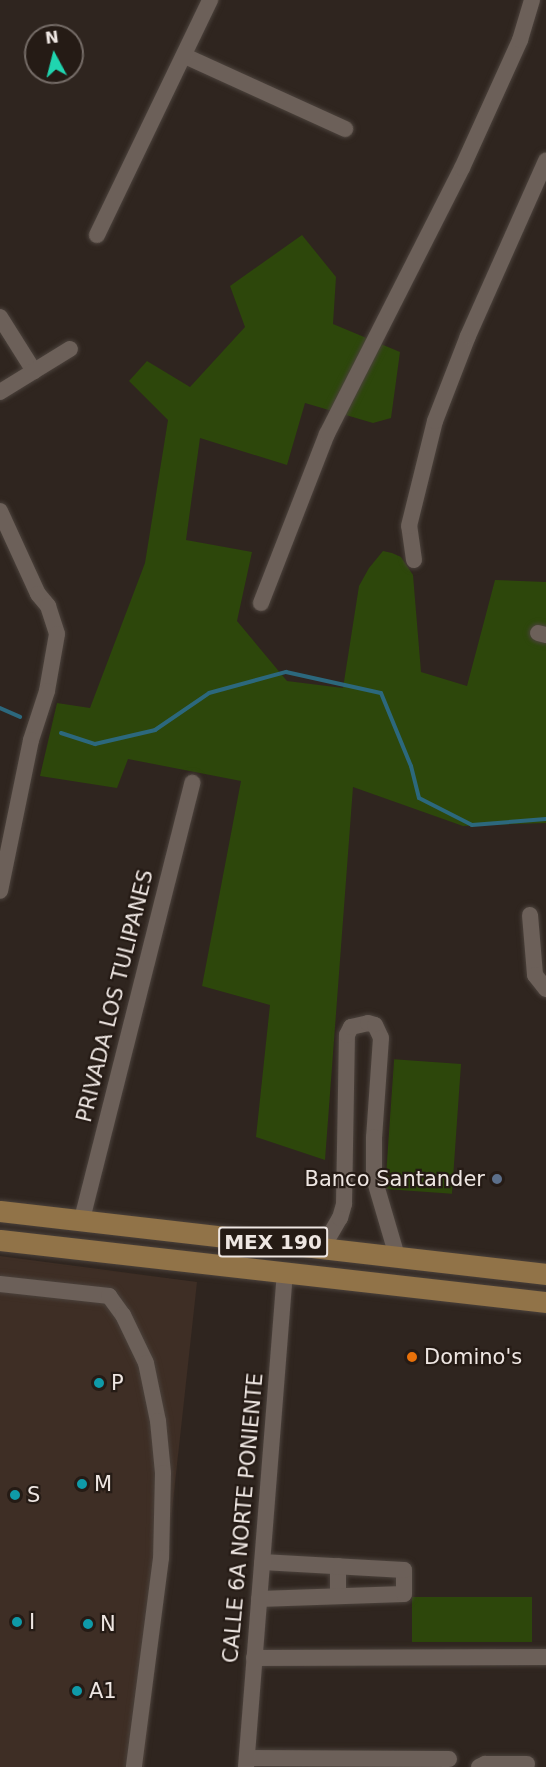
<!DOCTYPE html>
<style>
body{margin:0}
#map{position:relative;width:546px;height:1767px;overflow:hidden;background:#2f251f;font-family:"DejaVu Sans",sans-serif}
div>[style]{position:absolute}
.built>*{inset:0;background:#3e2e25}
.green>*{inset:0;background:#2d470b;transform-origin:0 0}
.stream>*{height:4px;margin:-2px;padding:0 2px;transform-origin:2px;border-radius:2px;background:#2c687d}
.roads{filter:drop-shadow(0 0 2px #4b423c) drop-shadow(0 0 2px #4b423c)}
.minor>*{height:16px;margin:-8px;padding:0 8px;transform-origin:8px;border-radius:8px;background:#6c6059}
.major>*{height:21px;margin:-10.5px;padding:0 10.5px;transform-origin:10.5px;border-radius:10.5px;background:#917348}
.dots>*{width:16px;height:16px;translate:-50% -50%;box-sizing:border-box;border:3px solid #251b15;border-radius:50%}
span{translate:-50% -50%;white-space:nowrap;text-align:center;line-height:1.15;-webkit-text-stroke:4.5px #251b15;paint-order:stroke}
.shield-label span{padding:2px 4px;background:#251b15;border:2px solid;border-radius:4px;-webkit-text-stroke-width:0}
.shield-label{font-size:20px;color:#eee6e2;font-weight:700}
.street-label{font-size:21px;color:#eee6e2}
.poi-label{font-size:21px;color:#eee6e2}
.right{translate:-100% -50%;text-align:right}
.left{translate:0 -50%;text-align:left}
.north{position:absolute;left:24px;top:24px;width:60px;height:60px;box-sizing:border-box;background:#251b15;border:2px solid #756c67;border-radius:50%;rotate:353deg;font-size:16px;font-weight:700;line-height:24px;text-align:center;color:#eee6e2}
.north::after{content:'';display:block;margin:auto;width:21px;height:27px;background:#20d5b0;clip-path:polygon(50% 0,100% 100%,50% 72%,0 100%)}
</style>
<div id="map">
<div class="built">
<div style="clip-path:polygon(0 1256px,197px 1282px,144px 1767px,0 1767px)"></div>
</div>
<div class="green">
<div style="clip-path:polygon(302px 235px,336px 277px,333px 324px,400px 352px,391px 418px,373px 423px,305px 403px,287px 465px,200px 438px,186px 540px,252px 552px,237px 621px,287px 681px,343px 688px,359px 586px,369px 568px,383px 551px,392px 553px,401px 557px,413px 575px,421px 672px,467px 686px,495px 580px,546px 582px,546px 823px,463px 826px,353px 787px,325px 1160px,256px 1137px,270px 1005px,202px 986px,241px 781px,128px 759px,117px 788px,40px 776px,57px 703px,90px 708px,145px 563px,168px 420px,129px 381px,147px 361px,190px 387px,245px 327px,230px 286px)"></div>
<div style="left:461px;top:1064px;width:130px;height:67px;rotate:94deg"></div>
<div style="left:412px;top:1597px;width:120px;height:45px"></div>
</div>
<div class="stream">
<div style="left:0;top:708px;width:22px;rotate:24deg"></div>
<div style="left:61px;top:733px;width:36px;rotate:18deg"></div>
<div style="left:95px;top:744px;width:62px;rotate:-13.1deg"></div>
<div style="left:155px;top:730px;width:65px;rotate:-34.4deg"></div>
<div style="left:209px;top:693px;width:80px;rotate:-15.3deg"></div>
<div style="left:286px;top:672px;width:97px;rotate:12.5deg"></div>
<div style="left:381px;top:693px;width:79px;rotate:67.7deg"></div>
<div style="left:411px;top:766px;width:33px;rotate:76deg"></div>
<div style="left:419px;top:798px;width:59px;rotate:27deg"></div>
<div style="left:472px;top:825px;width:74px;rotate:-4.6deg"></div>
</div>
<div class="roads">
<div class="minor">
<div style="left:185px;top:56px;width:176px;rotate:24.5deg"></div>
<div style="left:97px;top:235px;width:261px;rotate:-64.3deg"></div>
<div style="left:0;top:317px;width:64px;rotate:57.8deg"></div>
<div style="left:0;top:392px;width:82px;rotate:-31.6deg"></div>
<div style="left:0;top:511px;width:91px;rotate:65.4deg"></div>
<div style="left:38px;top:594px;width:16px;rotate:50deg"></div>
<div style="left:48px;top:606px;width:29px;rotate:72deg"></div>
<div style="left:57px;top:634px;width:58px;rotate:100deg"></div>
<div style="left:47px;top:691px;width:52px;rotate:108.1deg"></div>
<div style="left:31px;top:740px;width:154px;rotate:101.6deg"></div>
<div style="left:414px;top:560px;width:34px;rotate:-98deg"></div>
<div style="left:409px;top:526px;width:108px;rotate:-76.1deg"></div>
<div style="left:435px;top:421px;width:91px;rotate:-68.8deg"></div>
<div style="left:468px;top:336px;width:192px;rotate:-66deg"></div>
<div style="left:261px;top:603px;width:181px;rotate:-68.7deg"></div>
<div style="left:327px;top:434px;width:298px;rotate:-63.1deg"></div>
<div style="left:462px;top:168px;width:141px;rotate:-65.6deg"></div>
<div style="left:520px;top:40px;width:42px;rotate:-73.3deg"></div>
<div style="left:538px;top:633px;width:8px;rotate:14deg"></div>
<div style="left:530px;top:915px;width:60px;rotate:85.2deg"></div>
<div style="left:535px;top:975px;width:18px;rotate:52deg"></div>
<div style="left:82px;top:1219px;width:450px;rotate:-75.8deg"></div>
<div style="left:323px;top:1247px;width:34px;rotate:-60deg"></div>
<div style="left:340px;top:1218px;width:15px;rotate:-74deg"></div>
<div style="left:344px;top:1204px;width:169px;rotate:-89deg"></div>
<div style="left:347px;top:1035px;width:9px;rotate:-63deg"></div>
<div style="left:351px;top:1027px;width:17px;rotate:-13deg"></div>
<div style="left:368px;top:1023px;width:7px;rotate:16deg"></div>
<div style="left:375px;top:1025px;width:14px;rotate:65deg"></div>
<div style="left:381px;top:1038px;width:99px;rotate:94deg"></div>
<div style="left:374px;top:1137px;width:41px;rotate:90deg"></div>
<div style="left:374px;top:1178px;width:81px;rotate:73.6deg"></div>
<div style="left:0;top:1284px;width:110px;rotate:6.3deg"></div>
<div style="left:109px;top:1296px;width:24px;rotate:54deg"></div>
<div style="left:123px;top:1315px;width:53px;rotate:64.4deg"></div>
<div style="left:146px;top:1363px;width:59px;rotate:78.3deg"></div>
<div style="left:158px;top:1421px;width:52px;rotate:84.5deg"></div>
<div style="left:163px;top:1473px;width:85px;rotate:91.3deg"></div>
<div style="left:161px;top:1558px;width:211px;rotate:97.4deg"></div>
<div style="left:338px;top:1596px;width:30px;rotate:-90deg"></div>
<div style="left:259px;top:1599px;width:145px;rotate:-2deg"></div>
<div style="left:404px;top:1594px;width:24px;rotate:-90deg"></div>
<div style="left:404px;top:1570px;width:142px;rotate:-176.8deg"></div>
<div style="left:254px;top:1658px;width:292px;rotate:-0.2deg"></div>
<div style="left:247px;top:1758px;width:202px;rotate:0.3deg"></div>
<div style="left:246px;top:1767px;width:496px;rotate:-85.5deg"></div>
<div style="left:479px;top:1767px;width:7px;rotate:-27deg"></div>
<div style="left:485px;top:1764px;width:42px"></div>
</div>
<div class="major">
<div style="left:0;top:1211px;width:550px;rotate:6.58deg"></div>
<div style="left:0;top:1240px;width:550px;rotate:6.48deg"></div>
</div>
</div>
<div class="dots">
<div style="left:497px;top:1179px;background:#5c6f8a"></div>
<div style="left:412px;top:1357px;background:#e8710a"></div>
<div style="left:99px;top:1383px;background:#0f9aa8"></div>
<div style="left:82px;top:1484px;background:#0f9aa8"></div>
<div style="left:15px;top:1495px;background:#0f9aa8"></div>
<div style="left:17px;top:1622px;background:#0f9aa8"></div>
<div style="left:88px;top:1624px;background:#0f9aa8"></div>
<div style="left:77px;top:1691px;background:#0f9aa8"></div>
</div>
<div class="shield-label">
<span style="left:273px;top:1242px">MEX 190</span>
</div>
<div class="street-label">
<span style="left:115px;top:996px;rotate:-76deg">PRIVADA LOS TULIPANES</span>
<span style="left:243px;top:1518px;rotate:-85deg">CALLE 6A NORTE PONIENTE</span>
</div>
<div class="poi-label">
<span class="right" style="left:485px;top:1179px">Banco Santander</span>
<span class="left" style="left:424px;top:1357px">Domino's</span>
<span class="left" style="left:111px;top:1383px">P</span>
<span class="left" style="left:94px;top:1484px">M</span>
<span class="left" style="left:27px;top:1495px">S</span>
<span class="left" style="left:29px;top:1622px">I</span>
<span class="left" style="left:100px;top:1624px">N</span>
<span class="left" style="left:89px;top:1691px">A1</span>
</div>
<div class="north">N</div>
</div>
